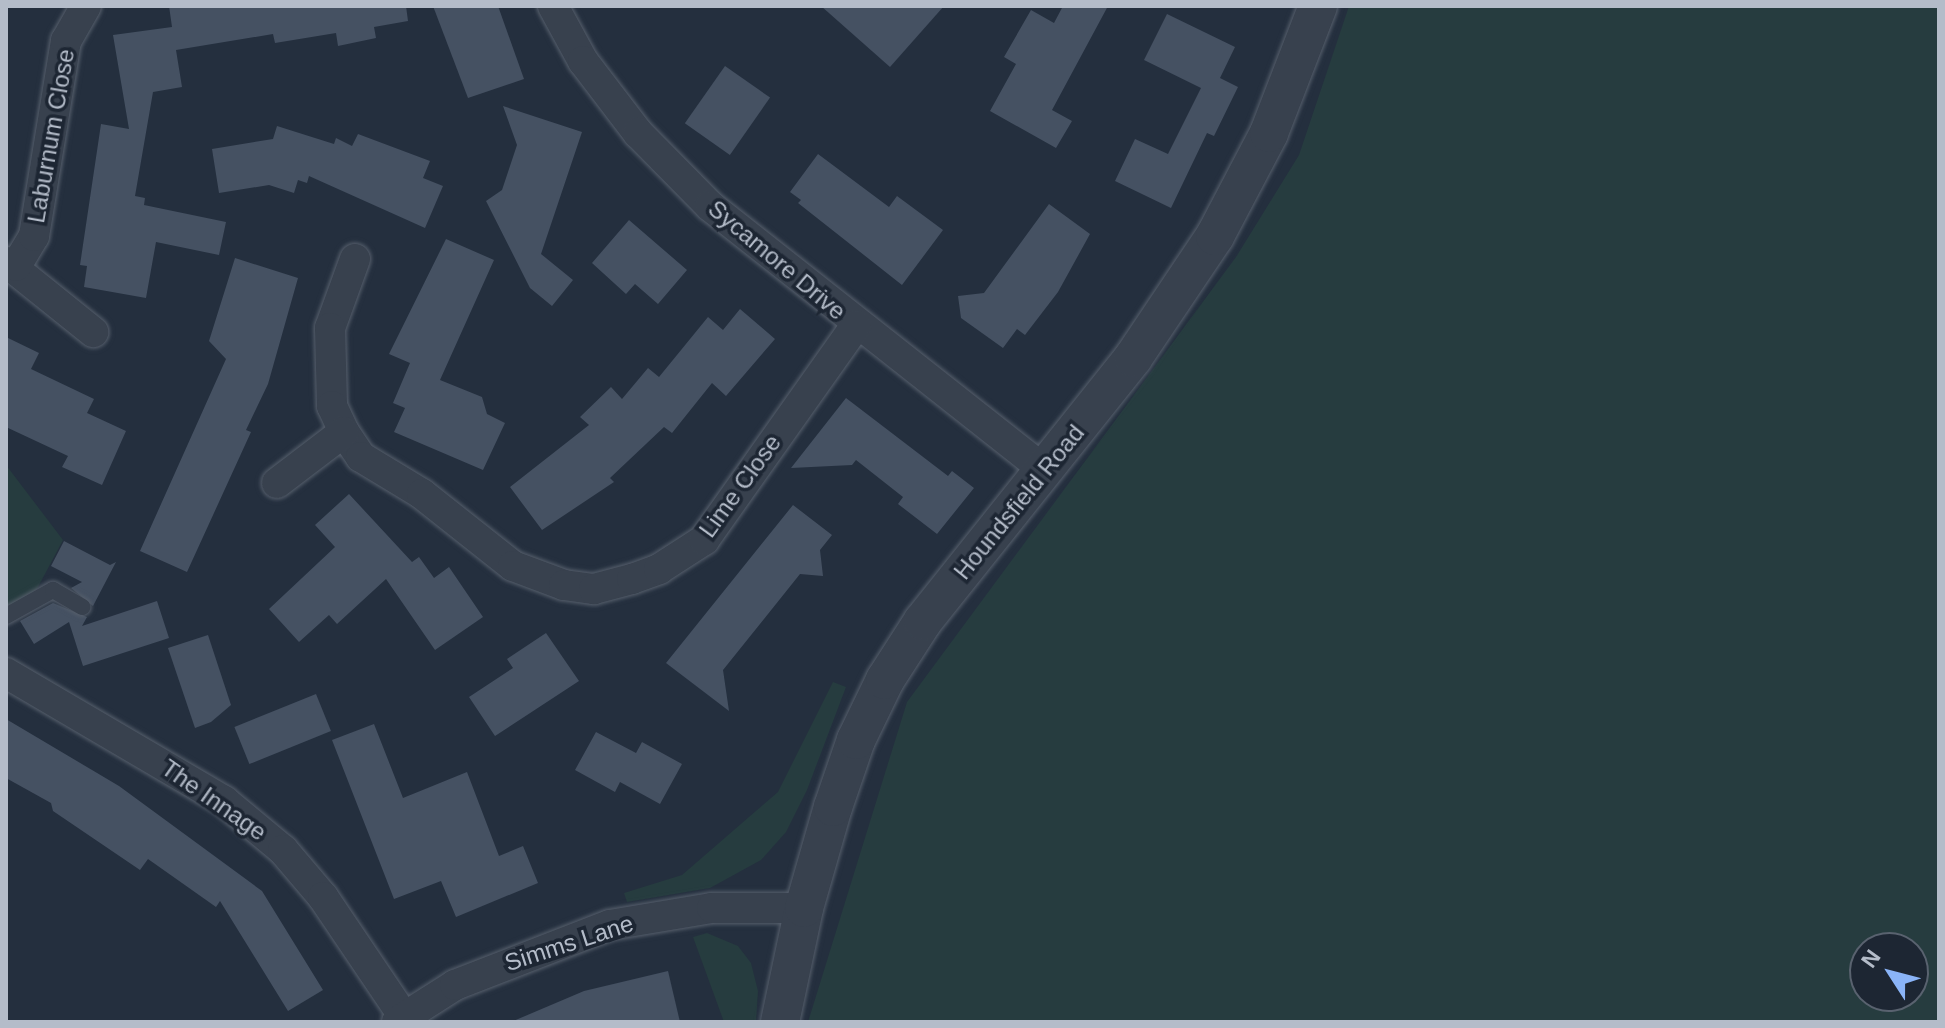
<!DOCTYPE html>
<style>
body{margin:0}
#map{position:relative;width:1945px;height:1028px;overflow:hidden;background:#242f3e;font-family:Helvetica,sans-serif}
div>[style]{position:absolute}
.green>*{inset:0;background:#263c3f}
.building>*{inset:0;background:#455162;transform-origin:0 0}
.roads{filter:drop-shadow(0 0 2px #565f6c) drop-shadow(0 0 2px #565f6c)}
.service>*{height:16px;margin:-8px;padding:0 8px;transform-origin:8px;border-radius:8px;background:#38414e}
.minor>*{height:30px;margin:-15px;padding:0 15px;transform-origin:15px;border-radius:15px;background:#38414e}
.tertiary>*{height:38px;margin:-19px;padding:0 19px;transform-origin:19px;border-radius:19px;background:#38414e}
span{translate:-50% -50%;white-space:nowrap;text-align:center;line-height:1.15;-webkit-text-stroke:7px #1d2633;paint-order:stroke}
.street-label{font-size:24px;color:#b4bcc9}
.frame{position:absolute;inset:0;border:8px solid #b4bcc9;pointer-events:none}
.north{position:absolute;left:1849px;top:932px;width:80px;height:80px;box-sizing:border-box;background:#1d2633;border:2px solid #59626f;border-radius:50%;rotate:306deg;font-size:22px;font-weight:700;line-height:32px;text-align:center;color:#b4bcc9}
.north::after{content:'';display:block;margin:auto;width:28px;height:36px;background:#8ab4f8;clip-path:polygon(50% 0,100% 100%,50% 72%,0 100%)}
</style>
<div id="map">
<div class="green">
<div style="clip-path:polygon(evenodd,1349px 6px,1939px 6px,1939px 1022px,808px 1022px,907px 702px,1236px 257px,1299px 155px,1349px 6px,1865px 948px,1913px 948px,1913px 996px,1865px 996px,1865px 948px)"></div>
<div style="clip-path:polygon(6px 465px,63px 540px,37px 589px,6px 610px)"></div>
<div style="clip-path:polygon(833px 682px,846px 687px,807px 790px,786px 832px,761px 860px,710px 888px,627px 902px,624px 893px,682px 875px,778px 792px)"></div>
<div style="clip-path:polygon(707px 933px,738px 946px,751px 963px,758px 991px,756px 1022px,724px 1022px,693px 937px)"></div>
</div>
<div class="building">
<div style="clip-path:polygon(169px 6px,406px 6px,408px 21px,374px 27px,376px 38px,338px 46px,336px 33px,275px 43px,273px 34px,176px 50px,182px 87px,153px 92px,135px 196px,145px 198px,144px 205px,226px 222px,219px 255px,156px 242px,146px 298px,84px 287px,87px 266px,80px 265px,101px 124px,129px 129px,113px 35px,172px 27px)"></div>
<div style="clip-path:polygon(433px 6px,498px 6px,524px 79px,468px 98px)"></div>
<div style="clip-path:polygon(821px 6px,944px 6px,890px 67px)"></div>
<div style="clip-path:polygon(1063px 6px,1108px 6px,1052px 110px,1072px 121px,1056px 148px,990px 111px,1016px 64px,1004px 57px,1031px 10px,1054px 23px)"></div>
<div style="clip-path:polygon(1167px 14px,1235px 47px,1220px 78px,1238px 87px,1214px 136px,1207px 133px,1171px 208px,1115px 181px,1135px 139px,1168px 154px,1201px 88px,1144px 60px)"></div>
<div style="left:725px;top:66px;width:55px;height:70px;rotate:35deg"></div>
<div style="clip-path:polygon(503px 106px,582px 132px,541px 254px,573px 280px,552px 306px,530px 288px,486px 201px,502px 190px,517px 145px)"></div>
<div style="clip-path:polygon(277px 126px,334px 144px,336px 138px,352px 146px,358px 134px,430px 161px,423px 178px,443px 186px,425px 228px,309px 176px,307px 183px,298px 180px,294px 193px,269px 185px,219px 193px,212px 149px,273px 139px)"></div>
<div style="clip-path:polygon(818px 154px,889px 207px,897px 196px,943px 230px,902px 285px,798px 203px,801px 200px,790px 192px)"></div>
<div style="clip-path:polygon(1049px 204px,1090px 234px,1058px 292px,1025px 335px,1017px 329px,1003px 348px,961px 318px,958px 296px,984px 293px)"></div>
<div style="clip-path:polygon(629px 220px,687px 270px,658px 304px,635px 284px,626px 294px,592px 263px)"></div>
<div style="clip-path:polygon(446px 239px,494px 260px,440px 380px,482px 397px,487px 414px,505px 423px,483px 470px,394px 432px,405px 408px,393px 403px,410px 363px,389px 354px)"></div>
<div style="clip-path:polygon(235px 258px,298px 278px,268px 384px,246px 430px,251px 432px,187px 572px,140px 551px,226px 359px,209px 341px)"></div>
<div style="clip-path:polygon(740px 309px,775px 339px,726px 396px,712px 383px,672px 433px,664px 427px,610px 478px,614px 482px,542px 530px,510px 487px,589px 425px,580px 417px,611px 387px,622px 399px,648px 368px,659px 377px,708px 317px,723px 330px)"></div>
<div style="clip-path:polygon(6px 337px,39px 353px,31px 369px,94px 399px,87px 413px,126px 431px,102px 485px,62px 467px,68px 456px,6px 427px)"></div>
<div style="clip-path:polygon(846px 398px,948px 476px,952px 471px,974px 488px,937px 534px,898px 504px,903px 497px,856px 460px,852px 465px,791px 468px)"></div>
<div style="clip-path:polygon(349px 494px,412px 562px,419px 557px,434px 578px,449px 567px,483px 617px,435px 650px,386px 579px,337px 624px,329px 615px,299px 642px,269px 609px,335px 547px,315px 525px)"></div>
<div style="clip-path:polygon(793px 505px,832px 535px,820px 550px,823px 576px,800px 574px,723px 670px,729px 711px,666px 663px)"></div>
<div style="clip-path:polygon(64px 541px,110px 565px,116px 562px,93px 606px,71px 588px,82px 582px,51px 566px)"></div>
<div style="clip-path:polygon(157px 601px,169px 638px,83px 666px,69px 622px,34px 644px,20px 621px,53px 603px,87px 617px,82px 626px)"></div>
<div style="clip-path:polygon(546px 633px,579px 681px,495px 736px,469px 697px,513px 668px,507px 659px)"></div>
<div style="clip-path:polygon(208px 635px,231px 705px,211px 722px,195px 728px,168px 648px)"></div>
<div style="left:316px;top:694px;width:40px;height:88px;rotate:68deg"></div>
<div style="clip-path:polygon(6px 719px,119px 786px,262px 891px,323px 990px,288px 1011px,220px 901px,216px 907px,148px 859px,140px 870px,53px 811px,51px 803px,6px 778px)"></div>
<div style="clip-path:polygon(374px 724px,403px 798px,467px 772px,499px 856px,523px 846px,538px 883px,456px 917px,441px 881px,394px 899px,332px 740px)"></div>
<div style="clip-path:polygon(596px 732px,636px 753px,642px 742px,682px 764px,660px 804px,620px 782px,615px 792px,575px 770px)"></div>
<div style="clip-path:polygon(668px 971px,680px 1022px,511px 1022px,584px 991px)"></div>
</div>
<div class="roads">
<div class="service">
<div style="left:6px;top:616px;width:54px;rotate:-29deg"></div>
<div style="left:53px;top:590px;width:34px;rotate:30deg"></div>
</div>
<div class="minor">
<div style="left:553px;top:6px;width:63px;rotate:61.4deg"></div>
<div style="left:583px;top:61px;width:91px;rotate:52.6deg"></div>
<div style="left:638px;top:133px;width:103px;rotate:45.4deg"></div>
<div style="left:710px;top:206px;width:428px;rotate:38.3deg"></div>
<div style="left:355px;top:259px;width:73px;rotate:109.9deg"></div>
<div style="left:330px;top:328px;width:78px;rotate:88.5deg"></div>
<div style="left:332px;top:406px;width:29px;rotate:65deg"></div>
<div style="left:344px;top:432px;width:30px;rotate:56deg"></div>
<div style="left:361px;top:457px;width:71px;rotate:31.2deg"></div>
<div style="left:422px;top:494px;width:116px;rotate:38.4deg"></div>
<div style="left:513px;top:566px;width:54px;rotate:20.4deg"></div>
<div style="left:564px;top:585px;width:30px;rotate:8deg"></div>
<div style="left:594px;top:589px;width:39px;rotate:-15deg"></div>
<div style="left:632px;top:579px;width:29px;rotate:-20deg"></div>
<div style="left:659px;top:569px;width:54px;rotate:-32.8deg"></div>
<div style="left:704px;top:540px;width:263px;rotate:-54.7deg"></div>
<div style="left:6px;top:262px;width:112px;rotate:38.8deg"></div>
<div style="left:16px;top:266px;width:35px;rotate:-59deg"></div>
<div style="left:34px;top:236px;width:198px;rotate:-80.7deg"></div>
<div style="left:66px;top:41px;width:40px;rotate:-60.3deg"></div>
<div style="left:277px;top:483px;width:84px;rotate:-37.3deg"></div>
<div style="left:6px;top:673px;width:253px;rotate:30.4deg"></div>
<div style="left:224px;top:801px;width:77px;rotate:39.7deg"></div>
<div style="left:283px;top:850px;width:62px;rotate:49.6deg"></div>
<div style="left:323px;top:897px;width:145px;rotate:56deg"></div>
<div style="left:397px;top:1022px;width:69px;rotate:-32.5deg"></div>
<div style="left:455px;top:985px;width:166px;rotate:-21.2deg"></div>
<div style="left:610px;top:925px;width:103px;rotate:-9.5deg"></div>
<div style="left:712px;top:908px;width:92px"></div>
</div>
<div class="tertiary">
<div style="left:780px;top:1022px;width:116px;rotate:-78.1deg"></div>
<div style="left:804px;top:908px;width:105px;rotate:-74deg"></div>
<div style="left:833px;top:807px;width:71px;rotate:-71.1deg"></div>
<div style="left:856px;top:740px;width:67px;rotate:-64.2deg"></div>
<div style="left:885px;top:680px;width:70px;rotate:-57.2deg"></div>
<div style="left:923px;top:621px;width:337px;rotate:-51.4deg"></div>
<div style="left:1133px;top:358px;width:147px;rotate:-56.1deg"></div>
<div style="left:1215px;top:236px;width:116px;rotate:-62.3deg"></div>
<div style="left:1269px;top:133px;width:136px;rotate:-68.9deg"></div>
</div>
</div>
<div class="street-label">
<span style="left:51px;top:136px;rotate:-80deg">Laburnum Close</span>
<span style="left:777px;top:260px;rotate:40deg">Sycamore Drive</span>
<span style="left:740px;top:486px;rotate:-54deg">Lime Close</span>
<span style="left:1019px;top:502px;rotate:-51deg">Houndsfield Road</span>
<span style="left:214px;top:800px;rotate:35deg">The Innage</span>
<span style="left:569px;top:943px;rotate:-18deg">Simms Lane</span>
</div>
<div class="frame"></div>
<div class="north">N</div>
</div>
